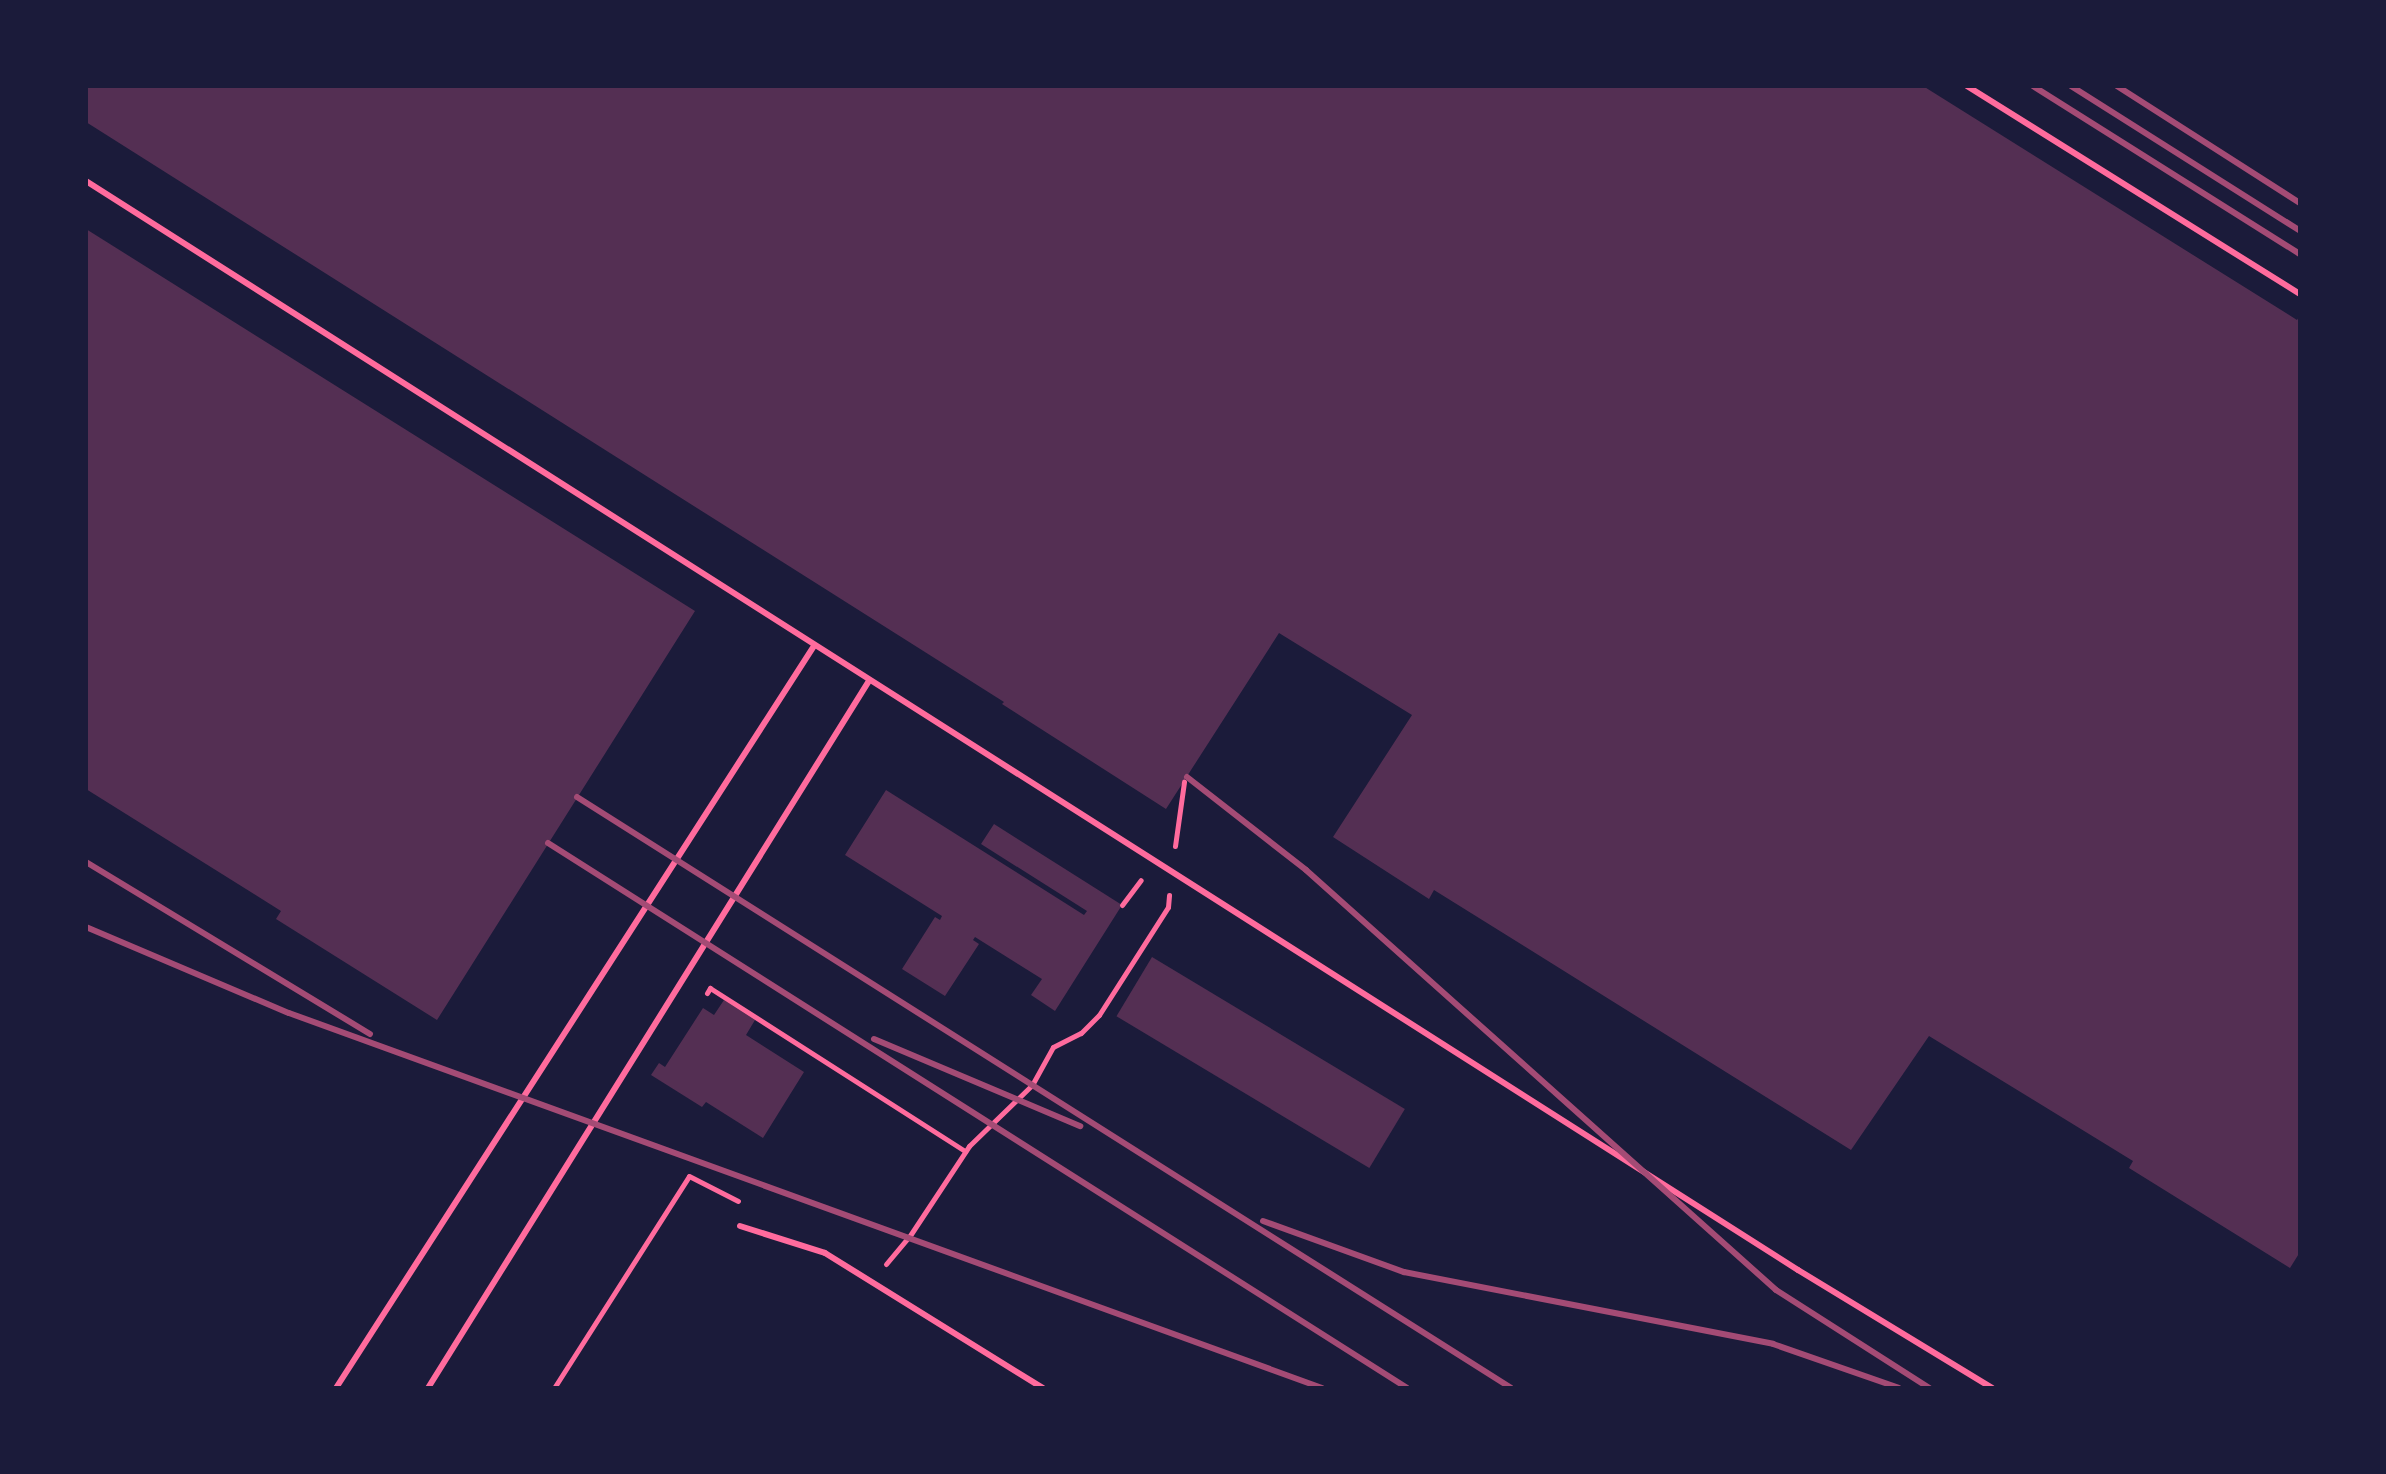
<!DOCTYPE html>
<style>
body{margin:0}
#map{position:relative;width:2386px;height:1474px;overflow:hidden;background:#1b1b3a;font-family:"Roboto Serif",serif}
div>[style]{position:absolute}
.building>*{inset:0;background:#542f53;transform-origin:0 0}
.path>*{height:5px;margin:-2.5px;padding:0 2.5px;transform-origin:2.5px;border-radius:2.5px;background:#ff6b9d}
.service>*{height:6px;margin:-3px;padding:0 3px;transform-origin:3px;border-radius:3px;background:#ff6b9d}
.rail>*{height:6px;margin:-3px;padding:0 3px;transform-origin:3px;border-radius:3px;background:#a44b75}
span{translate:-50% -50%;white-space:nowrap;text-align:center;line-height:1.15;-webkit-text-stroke:7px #1b1b3a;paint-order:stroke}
.frame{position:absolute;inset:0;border:88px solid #1b1b3a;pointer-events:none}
</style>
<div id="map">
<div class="building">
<div style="clip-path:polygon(86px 86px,1923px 86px,2297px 320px,2300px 315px,2300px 1252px,2290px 1268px,2129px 1168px,2133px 1161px,1929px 1036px,1851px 1150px,1434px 890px,1429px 899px,1333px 837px,1412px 715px,1279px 633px,1166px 809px,1002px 704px,1004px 702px,86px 122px)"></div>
<div style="clip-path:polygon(86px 229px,695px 611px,437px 1020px,276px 919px,281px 911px,86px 789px)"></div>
<div style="clip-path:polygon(886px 790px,1084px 915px,1087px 911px,981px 844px,994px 824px,1122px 905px,1055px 1011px,1031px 995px,1042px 979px,975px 937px,973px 940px,979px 944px,945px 996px,902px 969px,935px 917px,940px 920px,942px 916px,845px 855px)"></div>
<div style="left:1152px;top:957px;width:295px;height:69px;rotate:31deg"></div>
<div style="clip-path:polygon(724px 1000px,755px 1020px,746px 1035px,804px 1072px,763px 1138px,706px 1102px,702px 1107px,651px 1075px,659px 1063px,665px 1067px,703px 1008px,714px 1015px)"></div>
</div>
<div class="path">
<div style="left:1175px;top:846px;width:65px;rotate:-82deg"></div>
<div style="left:1122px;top:905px;width:31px;rotate:-53deg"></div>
<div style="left:707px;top:993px;width:6px;rotate:-59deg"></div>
<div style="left:710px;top:988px;width:303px;rotate:32.6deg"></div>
<div style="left:886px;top:1264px;width:35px;rotate:-50deg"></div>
<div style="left:909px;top:1237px;width:109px;rotate:-56.6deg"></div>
<div style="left:969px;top:1146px;width:88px;rotate:-44.1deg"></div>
<div style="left:1032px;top:1085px;width:43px;rotate:-61.1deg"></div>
<div style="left:1053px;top:1047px;width:31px;rotate:-27deg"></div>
<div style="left:1081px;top:1033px;width:25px;rotate:-45deg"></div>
<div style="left:1099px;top:1015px;width:128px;rotate:-57.4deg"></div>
<div style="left:1168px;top:907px;width:12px;rotate:-85deg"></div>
<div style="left:554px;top:1388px;width:251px;rotate:-57.5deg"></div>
<div style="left:689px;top:1176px;width:55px;rotate:27deg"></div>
</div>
<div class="service">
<div style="left:1967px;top:86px;width:393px;rotate:32deg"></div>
<div style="left:86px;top:181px;width:2029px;rotate:32.46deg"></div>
<div style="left:1798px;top:1270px;width:227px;rotate:31.3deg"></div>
<div style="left:740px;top:1226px;width:89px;rotate:17.6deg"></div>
<div style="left:825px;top:1253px;width:256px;rotate:31.8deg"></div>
<div style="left:336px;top:1388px;width:883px;rotate:-57.21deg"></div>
<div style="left:428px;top:1388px;width:833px;rotate:-58.05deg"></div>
</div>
<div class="rail">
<div style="left:2033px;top:86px;width:315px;rotate:32.2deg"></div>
<div style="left:2071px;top:86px;width:271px;rotate:32.3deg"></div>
<div style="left:2117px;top:86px;width:217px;rotate:32.6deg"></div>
<div style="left:1187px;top:777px;width:151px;rotate:38deg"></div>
<div style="left:1306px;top:870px;width:630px;rotate:41.78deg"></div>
<div style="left:1776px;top:1290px;width:182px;rotate:32.6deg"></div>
<div style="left:577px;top:797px;width:1105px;rotate:32.32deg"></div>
<div style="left:548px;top:843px;width:1017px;rotate:32.39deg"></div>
<div style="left:86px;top:862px;width:332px;rotate:31.2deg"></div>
<div style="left:86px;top:927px;width:220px;rotate:23deg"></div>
<div style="left:289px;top:1013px;width:1099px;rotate:19.95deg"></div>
<div style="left:874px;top:1039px;width:224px;rotate:22.9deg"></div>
<div style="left:1263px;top:1221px;width:150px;rotate:19.9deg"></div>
<div style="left:1404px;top:1272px;width:376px;rotate:11deg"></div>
<div style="left:1773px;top:1344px;width:133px;rotate:19.2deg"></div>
</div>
<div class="frame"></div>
</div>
